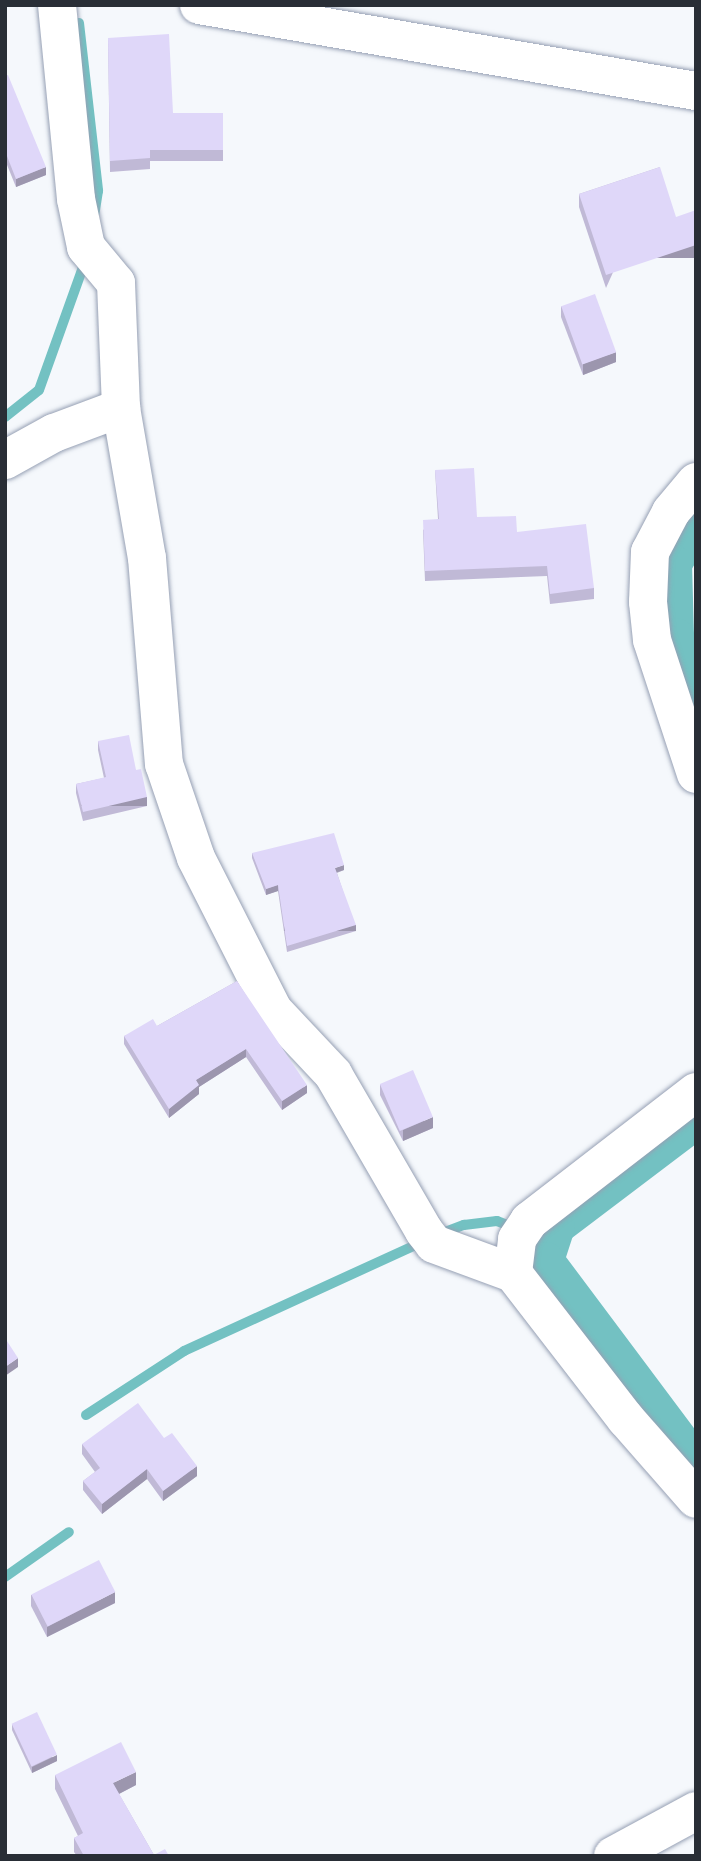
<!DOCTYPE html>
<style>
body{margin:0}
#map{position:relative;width:701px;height:1861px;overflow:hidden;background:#f5f8fc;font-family:"Golos Text",sans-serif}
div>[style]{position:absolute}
.stream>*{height:10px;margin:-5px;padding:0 5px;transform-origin:5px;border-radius:5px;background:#73c1c2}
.canal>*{height:37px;margin:-18.5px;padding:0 18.5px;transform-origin:18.5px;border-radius:18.5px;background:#73c1c2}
.roads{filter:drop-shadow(0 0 2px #96a0b4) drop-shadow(0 0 2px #96a0b4)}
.minor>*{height:38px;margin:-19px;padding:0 19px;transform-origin:19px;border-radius:19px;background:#fff}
.tertiary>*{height:38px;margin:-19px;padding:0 19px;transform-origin:19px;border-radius:19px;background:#fff}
.wall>*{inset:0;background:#c0b9d6}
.shaded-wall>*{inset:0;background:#9c96ae;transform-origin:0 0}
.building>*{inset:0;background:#dfd7f9;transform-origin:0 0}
span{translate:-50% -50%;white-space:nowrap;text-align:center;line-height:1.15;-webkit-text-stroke:7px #f5f8fc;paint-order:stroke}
.frame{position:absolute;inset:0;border:7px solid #292e36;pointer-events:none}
</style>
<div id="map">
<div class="stream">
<div style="left:79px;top:23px;width:169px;rotate:83.5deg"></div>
<div style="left:98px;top:191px;width:24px;rotate:99deg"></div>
<div style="left:5px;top:417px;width:43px;rotate:-38.5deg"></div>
<div style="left:39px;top:390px;width:139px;rotate:-70.3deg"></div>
<div style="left:440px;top:1234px;width:26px;rotate:-21deg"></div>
<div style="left:464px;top:1225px;width:33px;rotate:-7deg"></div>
<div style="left:497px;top:1221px;width:19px;rotate:21deg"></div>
<div style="left:530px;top:1234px;width:22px;rotate:18deg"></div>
<div style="left:86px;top:1415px;width:117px;rotate:-33.1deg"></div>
<div style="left:184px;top:1351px;width:262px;rotate:-24.6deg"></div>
<div style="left:5px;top:1577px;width:78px;rotate:-35.1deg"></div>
</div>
<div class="canal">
<div style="left:696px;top:525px;width:44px;rotate:121.2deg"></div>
<div style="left:673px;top:563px;width:73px;rotate:88.4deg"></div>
<div style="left:675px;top:636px;width:63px;rotate:70.4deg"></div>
<div style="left:696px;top:1120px;width:176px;rotate:142.9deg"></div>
<div style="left:556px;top:1226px;width:36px;rotate:108deg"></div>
<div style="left:545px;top:1260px;width:252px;rotate:53.2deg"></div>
</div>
<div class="roads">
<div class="minor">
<div style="left:57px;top:5px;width:195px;rotate:84.4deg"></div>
<div style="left:76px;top:199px;width:49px;rotate:78.2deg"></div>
<div style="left:86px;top:247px;width:47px;rotate:50.2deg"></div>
<div style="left:116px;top:283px;width:125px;rotate:87.7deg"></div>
<div style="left:121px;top:408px;width:152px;rotate:80.2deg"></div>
<div style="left:147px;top:558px;width:207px;rotate:85.3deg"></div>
<div style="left:164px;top:764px;width:99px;rotate:71.2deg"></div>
<div style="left:196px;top:858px;width:170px;rotate:63.1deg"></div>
<div style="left:273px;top:1010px;width:88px;rotate:46.8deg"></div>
<div style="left:333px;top:1074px;width:181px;rotate:59.9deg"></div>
<div style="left:424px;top:1231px;width:16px;rotate:52deg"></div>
<div style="left:434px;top:1244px;width:84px;rotate:20.2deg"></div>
<div style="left:513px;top:1273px;width:185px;rotate:52.3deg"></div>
<div style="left:626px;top:1419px;width:106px;rotate:48.8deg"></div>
<div style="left:199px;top:5px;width:504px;rotate:9.82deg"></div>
<div style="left:5px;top:460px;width:56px;rotate:-28.9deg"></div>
<div style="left:54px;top:433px;width:72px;rotate:-20.5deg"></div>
<div style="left:696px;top:482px;width:39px;rotate:130deg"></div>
<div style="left:671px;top:512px;width:45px;rotate:117.7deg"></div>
<div style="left:650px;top:552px;width:50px;rotate:92.3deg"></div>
<div style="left:648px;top:602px;width:38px;rotate:84deg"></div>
<div style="left:652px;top:640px;width:141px;rotate:71.8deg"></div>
<div style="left:513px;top:1273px;width:34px;rotate:-83deg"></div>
<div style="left:517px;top:1239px;width:22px;rotate:-56deg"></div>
<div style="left:529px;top:1221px;width:211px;rotate:-37.7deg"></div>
</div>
<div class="tertiary">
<div style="left:613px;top:1856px;width:94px;rotate:-28.5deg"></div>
</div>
</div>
<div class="wall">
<div style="clip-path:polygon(108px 38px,173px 113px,223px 113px,223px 161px,150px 161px,150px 169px,110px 172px)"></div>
<div style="clip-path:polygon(5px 76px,46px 175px,16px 187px,5px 160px)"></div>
<div style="clip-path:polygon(660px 167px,606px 288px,579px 207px,579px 194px)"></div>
<div style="clip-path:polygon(561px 306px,616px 362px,583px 375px,561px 317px)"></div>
<div style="clip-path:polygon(435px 470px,477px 517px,517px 532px,594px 588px,594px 599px,550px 604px,547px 576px,425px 581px,423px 530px,438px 519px)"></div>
<div style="clip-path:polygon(98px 741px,136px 770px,147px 806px,83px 821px,76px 793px,76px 784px,104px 778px,98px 750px)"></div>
<div style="clip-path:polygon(252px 853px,344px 870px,337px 873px,356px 931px,287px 952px,278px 891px,266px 895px,252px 858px)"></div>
<div style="clip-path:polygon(237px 981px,307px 1093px,282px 1110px,246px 1057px,199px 1087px,199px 1094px,169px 1118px,124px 1044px,124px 1036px,157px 1026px)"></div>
<div style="clip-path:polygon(380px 1084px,433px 1128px,403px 1141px,380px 1095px)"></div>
<div style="clip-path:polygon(164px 1438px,197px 1476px,163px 1501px,147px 1479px,102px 1514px,83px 1490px,83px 1481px,95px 1472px,82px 1454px,82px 1444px)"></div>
<div style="clip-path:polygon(31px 1595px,115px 1603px,47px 1637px,31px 1606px)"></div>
<div style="clip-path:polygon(12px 1724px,57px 1761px,32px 1773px,12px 1730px)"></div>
<div style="clip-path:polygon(55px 1775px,136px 1785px,119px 1794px,154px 1855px,169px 1856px,77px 1856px,74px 1852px,74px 1838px,78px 1836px,55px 1789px)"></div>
</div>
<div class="shaded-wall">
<div style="clip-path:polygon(46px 167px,46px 175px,16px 187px,16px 179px)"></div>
<div style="left:696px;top:245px;width:13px;height:95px;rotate:90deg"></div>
<div style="clip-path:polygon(616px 352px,616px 362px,583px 375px,583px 364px)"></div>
<div style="left:147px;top:797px;width:9px;height:66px;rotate:90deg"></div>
<div style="clip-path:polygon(344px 865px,344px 870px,335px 873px,335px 868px)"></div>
<div style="clip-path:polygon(278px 885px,278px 891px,266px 895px,266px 889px)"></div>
<div style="left:356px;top:925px;width:6px;height:72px;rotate:90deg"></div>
<div style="clip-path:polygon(246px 1049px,246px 1057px,199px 1087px,199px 1094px,169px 1118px,169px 1109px,196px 1080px)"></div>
<div style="clip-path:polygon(307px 1085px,307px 1093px,282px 1110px,282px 1101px)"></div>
<div style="clip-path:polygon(433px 1117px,433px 1128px,403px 1141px,403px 1130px)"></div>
<div style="clip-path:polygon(18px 1358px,18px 1367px,5px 1376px,5px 1367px)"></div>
<div style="clip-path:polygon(197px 1466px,197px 1476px,163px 1501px,163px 1491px)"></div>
<div style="clip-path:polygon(147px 1469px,147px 1479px,102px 1514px,102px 1504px)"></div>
<div style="clip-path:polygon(115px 1592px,115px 1603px,47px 1637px,47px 1627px)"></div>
<div style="clip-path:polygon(57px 1755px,57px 1761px,32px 1773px,32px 1767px)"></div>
<div style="clip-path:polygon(136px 1772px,136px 1785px,113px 1797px,113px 1783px)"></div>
</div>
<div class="building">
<div style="clip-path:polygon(169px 34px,173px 113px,223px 113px,223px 150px,150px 150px,150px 158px,110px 161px,108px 38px)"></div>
<div style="clip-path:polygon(8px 75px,46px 167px,16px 179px,5px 151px,5px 76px)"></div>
<div style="clip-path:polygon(660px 167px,676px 217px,696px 210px,696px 245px,606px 275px,579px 194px)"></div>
<div style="left:595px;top:294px;width:62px;height:36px;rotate:70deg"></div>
<div style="clip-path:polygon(474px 468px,477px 517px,516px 516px,517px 532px,586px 524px,594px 588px,550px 594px,547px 566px,425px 571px,423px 520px,439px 519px,435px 470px)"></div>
<div style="clip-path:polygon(129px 735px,136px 770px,141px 769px,147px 797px,83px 812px,76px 784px,106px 777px,98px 741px)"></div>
<div style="clip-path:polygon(334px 833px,344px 865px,335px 868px,356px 925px,287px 946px,278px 885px,266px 889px,252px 853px)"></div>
<div style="clip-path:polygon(237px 981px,307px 1085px,282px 1101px,246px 1049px,196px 1080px,199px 1085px,169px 1109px,124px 1036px,153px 1019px,157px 1026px)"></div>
<div style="left:413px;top:1070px;width:51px;height:36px;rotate:67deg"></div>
<div style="clip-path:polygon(5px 1338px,18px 1358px,5px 1367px)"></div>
<div style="clip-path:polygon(138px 1403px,164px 1438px,172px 1433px,197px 1466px,163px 1491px,147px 1469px,102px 1504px,83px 1481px,100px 1468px,82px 1444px)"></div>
<div style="left:99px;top:1560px;width:36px;height:76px;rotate:63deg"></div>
<div style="left:37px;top:1712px;width:47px;height:28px;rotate:65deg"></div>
<div style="clip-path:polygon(121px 1742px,136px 1772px,113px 1783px,154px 1855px,165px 1849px,169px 1856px,84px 1856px,74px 1838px,83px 1833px,55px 1775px)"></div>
</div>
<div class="frame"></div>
</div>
